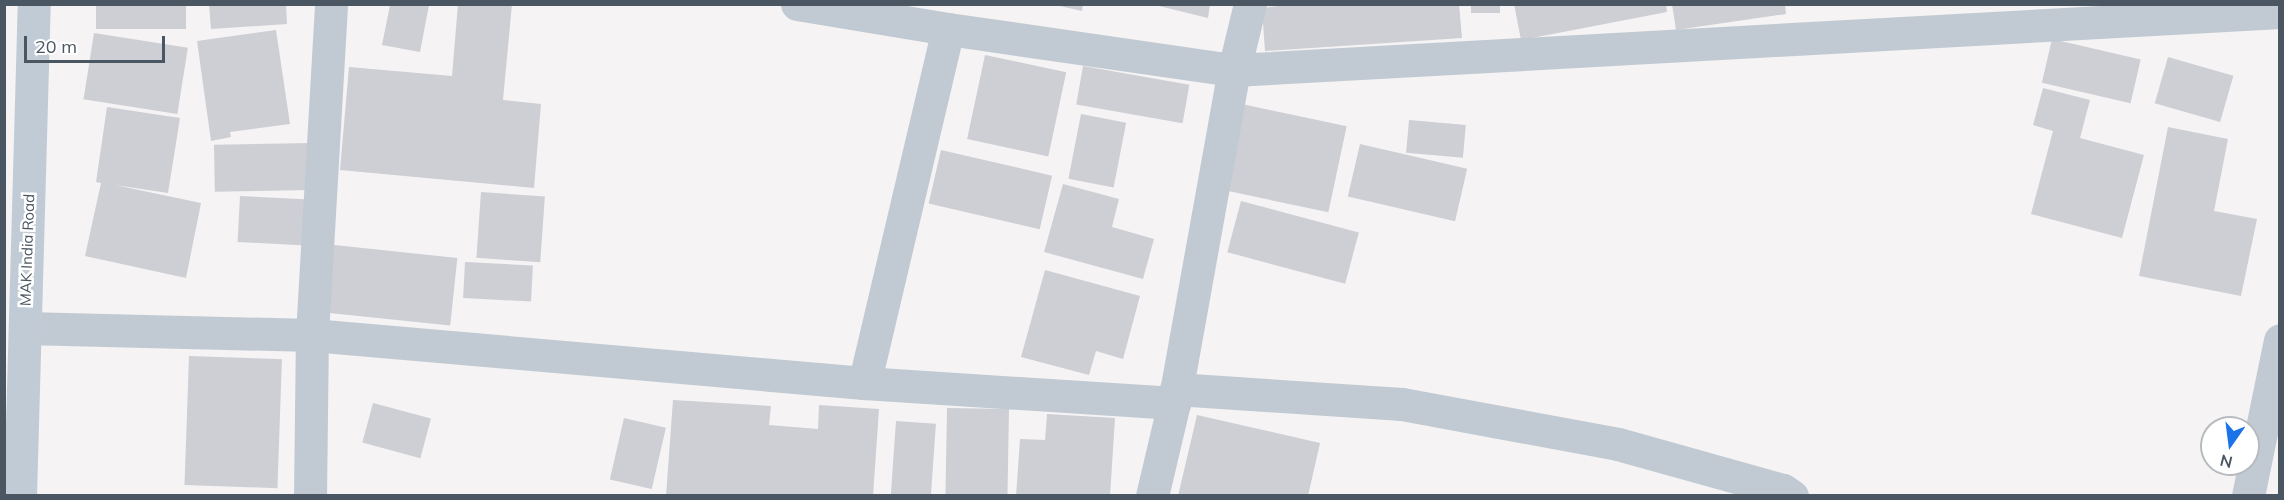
<!DOCTYPE html>
<style>
body{margin:0}
#map{position:relative;width:2284px;height:500px;overflow:hidden;background:#f5f3f3;font-family:Mulish,sans-serif}
div>[style]{position:absolute}
.building>*{inset:0;background:#cdcfd5;transform-origin:0 0}
.street>*{height:33px;margin:-16.5px;padding:0 16.5px;transform-origin:16.5px;border-radius:16.5px;background:#c1cad2}
.secondary>*{height:33px;margin:-16.5px;padding:0 16.5px;transform-origin:16.5px;border-radius:16.5px;background:#c1cbd6}
span{translate:-50% -50%;white-space:nowrap;text-align:center;line-height:1.15;-webkit-text-stroke:5px #fff;paint-order:stroke}
.street-label{font-size:15px;color:#4a5661}
.frame{position:absolute;inset:0;border:6px solid #4a5661;pointer-events:none}
.north{position:absolute;left:2200px;top:416px;width:60px;height:60px;box-sizing:border-box;background:#fff;border:2px solid #b7bbc0;border-radius:50%;rotate:194deg;font-size:16px;font-weight:700;line-height:24px;text-align:center;color:#4a5661}
.north::after{content:'';display:block;margin:auto;width:21px;height:27px;background:#1a73e8;clip-path:polygon(50% 0,100% 100%,50% 72%,0 100%)}
.scale{position:absolute;left:24px;top:36px;width:141px;height:27px;box-sizing:border-box;border:3px solid #4a5661;border-top:0;padding-left:8px;font-size:18px;line-height:21px;white-space:nowrap;color:#4a5661;-webkit-text-stroke:4px #fff;paint-order:stroke}
</style>
<div id="map">
<div class="building">
<div style="left:96px;top:4px;width:90px;height:25px"></div>
<div style="clip-path:polygon(209px 4px,286px 4px,287px 24px,211px 29px)"></div>
<div style="clip-path:polygon(458px 4px,512px 4px,503px 100px,541px 104px,534px 188px,340px 170px,349px 67px,452px 76px)"></div>
<div style="clip-path:polygon(1051px 4px,1083px 4px,1082px 11px)"></div>
<div style="clip-path:polygon(1151px 4px,1210px 4px,1208px 18px)"></div>
<div style="clip-path:polygon(1294px 4px,1459px 4px,1462px 38px,1265px 51px,1262px 8px)"></div>
<div style="left:1471px;top:4px;width:29px;height:9px"></div>
<div style="clip-path:polygon(1514px 4px,1666px 4px,1667px 12px,1521px 40px)"></div>
<div style="clip-path:polygon(1672px 4px,1785px 4px,1786px 14px,1676px 30px)"></div>
<div style="clip-path:polygon(390px 5px,429px 5px,420px 52px,382px 45px)"></div>
<div style="clip-path:polygon(276px 30px,290px 124px,230px 132px,231px 137px,211px 141px,197px 41px)"></div>
<div style="left:94px;top:33px;width:95px;height:67px;rotate:9deg"></div>
<div style="left:2052px;top:39px;width:91px;height:45px;rotate:13deg"></div>
<div style="left:985px;top:55px;width:83px;height:86px;rotate:12deg"></div>
<div style="left:2168px;top:57px;width:68px;height:48px;rotate:16deg"></div>
<div style="left:1083px;top:66px;width:108px;height:39px;rotate:10deg"></div>
<div style="clip-path:polygon(2043px 88px,2090px 100px,2080px 138px,2144px 155px,2122px 238px,2031px 214px,2053px 131px,2033px 125px)"></div>
<div style="left:1242px;top:104px;width:107px;height:88px;rotate:12deg"></div>
<div style="clip-path:polygon(107px 107px,180px 118px,168px 193px,115px 185px,201px 203px,186px 278px,85px 256px,101px 183px,96px 182px)"></div>
<div style="left:1081px;top:114px;width:46px;height:66px;rotate:11deg"></div>
<div style="left:1409px;top:120px;width:57px;height:33px;rotate:5deg"></div>
<div style="clip-path:polygon(2168px 127px,2228px 139px,2214px 211px,2257px 219px,2241px 296px,2139px 276px)"></div>
<div style="left:313px;top:143px;width:47px;height:99px;rotate:89deg"></div>
<div style="left:1360px;top:144px;width:110px;height:54px;rotate:13deg"></div>
<div style="left:941px;top:150px;width:114px;height:55px;rotate:13deg"></div>
<div style="clip-path:polygon(1063px 184px,1119px 199px,1112px 227px,1154px 239px,1143px 279px,1044px 252px)"></div>
<div style="left:481px;top:192px;width:64px;height:66px;rotate:4deg"></div>
<div style="left:240px;top:196px;width:69px;height:46px;rotate:3deg"></div>
<div style="left:1241px;top:201px;width:122px;height:53px;rotate:15deg"></div>
<div style="left:334px;top:245px;width:124px;height:68px;rotate:6deg"></div>
<div style="left:465px;top:262px;width:68px;height:36px;rotate:3deg"></div>
<div style="clip-path:polygon(1045px 270px,1140px 296px,1123px 359px,1096px 351px,1089px 375px,1021px 357px)"></div>
<div style="left:189px;top:356px;width:93px;height:129px;rotate:2deg"></div>
<div style="clip-path:polygon(673px 400px,771px 406px,769px 425px,818px 429px,819px 405px,879px 409px,873px 496px,666px 496px)"></div>
<div style="left:373px;top:403px;width:60px;height:41px;rotate:15deg"></div>
<div style="left:947px;top:408px;width:62px;height:88px;rotate:1deg"></div>
<div style="clip-path:polygon(1047px 414px,1115px 418px,1110px 496px,1016px 496px,1020px 439px,1045px 440px)"></div>
<div style="clip-path:polygon(1197px 415px,1320px 443px,1308px 496px,1178px 496px)"></div>
<div style="left:624px;top:418px;width:43px;height:63px;rotate:13deg"></div>
<div style="left:896px;top:421px;width:40px;height:75px;rotate:4deg"></div>
</div>
<div class="street">
<div style="left:797px;top:4px;width:153px;rotate:9.4deg"></div>
<div style="left:948px;top:29px;width:364px;rotate:103.3deg"></div>
<div style="left:948px;top:29px;width:289px;rotate:8.2deg"></div>
<div style="left:1234px;top:70px;width:1048px;rotate:-3.17deg"></div>
<div style="left:25px;top:328px;width:287px;rotate:1.4deg"></div>
<div style="left:312px;top:335px;width:554px;rotate:4.97deg"></div>
<div style="left:864px;top:383px;width:311px;rotate:3.7deg"></div>
<div style="left:1174px;top:403px;width:338px;rotate:-79.8deg"></div>
<div style="left:1234px;top:70px;width:68px;rotate:-76.4deg"></div>
<div style="left:1176px;top:389px;width:226px;rotate:3.8deg"></div>
<div style="left:1402px;top:404px;width:220px;rotate:10.5deg"></div>
<div style="left:1618px;top:444px;width:171px;rotate:15.6deg"></div>
<div style="left:1783px;top:490px;width:11px;rotate:34deg"></div>
<div style="left:310px;top:496px;width:161px;rotate:-89.3deg"></div>
<div style="left:312px;top:335px;width:332px;rotate:-86.7deg"></div>
<div style="left:1152px;top:496px;width:96px;rotate:-76.7deg"></div>
<div style="left:2248px;top:496px;width:159px;rotate:-78.4deg"></div>
</div>
<div class="secondary">
<div style="left:20px;top:496px;width:492px;rotate:-88.4deg"></div>
</div>
<div class="street-label">
<span style="left:27px;top:250px;rotate:-88deg">MAK India Road</span>
</div>
<div class="frame"></div>
<div class="north">N</div>
<div class="scale">20 m</div>
</div>
